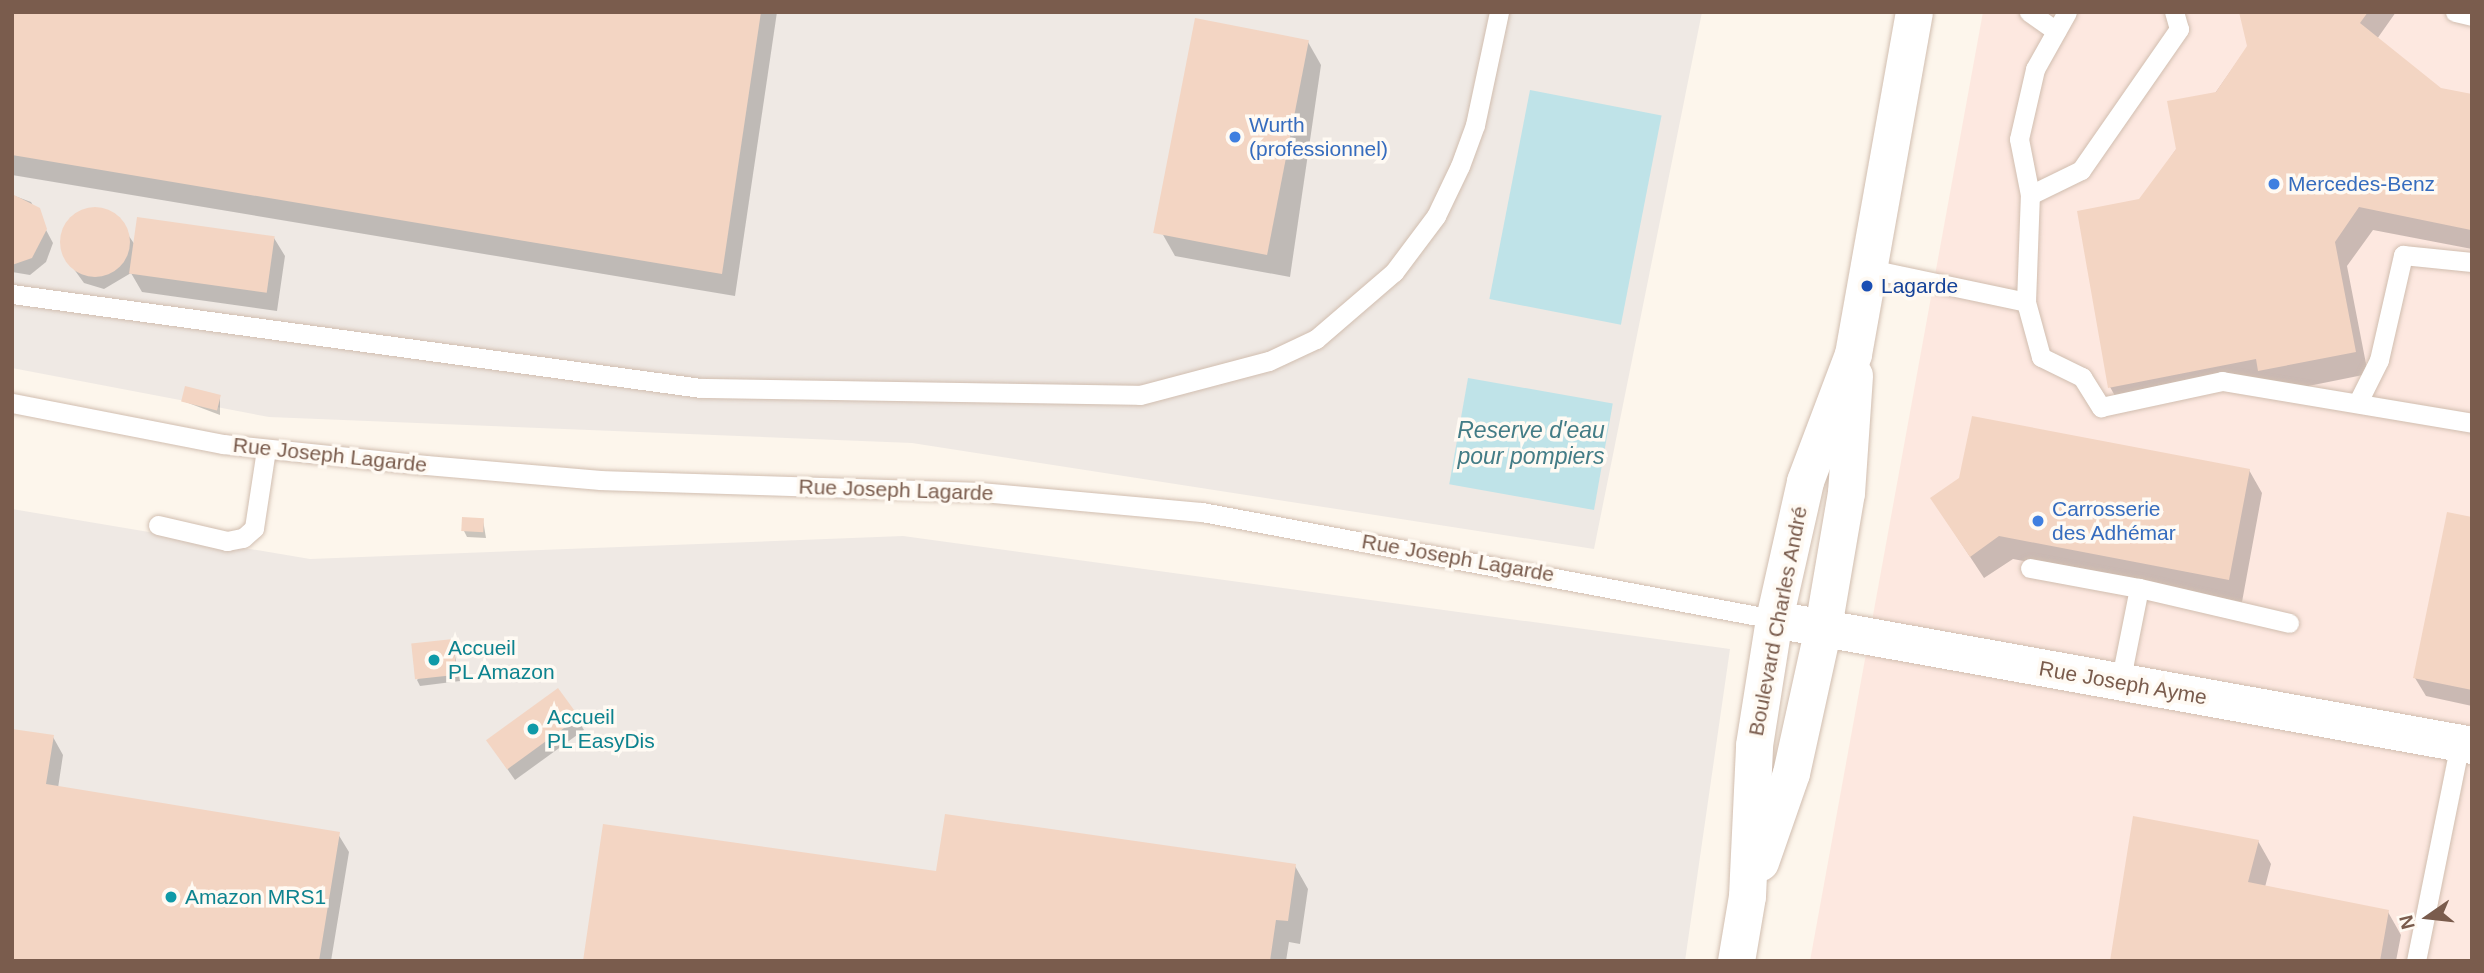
<!DOCTYPE html>
<meta charset="utf-8">
<style>
body{margin:0}
#map{position:relative;width:2484px;height:973px;overflow:hidden;background:#fdf6ec;font-family:Arial,sans-serif}
div>[style]{position:absolute}
.commercial>*{inset:0;background:#fde8e0}
.industrial>*{inset:0;background:#efe9e4}
.water>*{inset:0;background:#bfe3e8;transform-origin:0 0}
.shadow>*{inset:0;background:#0003}
.building>*{inset:0;background:#f3d5c3;transform-origin:0 0}
.round{border-radius:50%}
.roads{filter:drop-shadow(0 0 2px #d1beb0) drop-shadow(0 0 2px #d1beb0)}
.service>*{height:19px;margin:-9.5px;padding:0 9.5px;transform-origin:9.5px;border-radius:9.5px;background:#fff}
.minor>*{height:37px;margin:-18.5px;padding:0 18.5px;transform-origin:18.5px;border-radius:18.5px;background:#fff}
.dots>*{width:19px;height:19px;translate:-50% -50%;box-sizing:border-box;border:4px solid #fffaf3;border-radius:50%}
span{translate:-50% -50%;white-space:nowrap;text-align:center;line-height:1.15;-webkit-text-stroke:7px #fffaf3;paint-order:stroke}
.shop-label{font-size:21px;color:#366cbe}
.left{translate:0 -50%;text-align:left}
.transit-label{font-size:21px;color:#164399}
.street-label{font-size:21px;color:#7a5c4d}
.culture-label{font-size:21px;color:#0d838f}
.water-label{font-size:23px;color:#437c86;font-style:italic}
.frame{position:absolute;inset:0;border:14px solid #7a5c4d;pointer-events:none}
.north{position:absolute;left:2393px;top:882px;width:70px;height:70px;-webkit-text-stroke:5px #fffaf3;paint-order:stroke;rotate:256deg;font-size:19px;font-weight:700;line-height:28px;text-align:center;color:#7a5c4d}
.north::after{content:'';display:block;margin:auto;width:24px;height:32px;background:#7a5c4d;clip-path:polygon(50% 0,100% 100%,50% 72%,0 100%)}
</style>
<div id="map">
<div class="commercial">
<div style="clip-path:polygon(1983px 12px,2472px 12px,2472px 961px,1810px 961px)"></div>
</div>
<div class="industrial">
<div style="clip-path:polygon(12px 12px,1702px 12px,1594px 549px,912px 443px,269px 417px,12px 368px)"></div>
<div style="clip-path:polygon(12px 509px,310px 559px,903px 536px,1730px 649px,1685px 961px,12px 961px)"></div>
</div>
<div class="water">
<div style="left:1530px;top:90px;width:134px;height:213px;rotate:11deg"></div>
<div style="left:1468px;top:378px;width:147px;height:108px;rotate:10deg"></div>
</div>
<div class="shadow">
<div style="clip-path:polygon(12px 12px,777px 12px,735px 296px,12px 175px)"></div>
<div style="clip-path:polygon(2241px 12px,2396px 12px,2377px 39px,2440px 89px,2472px 96px,2472px 249px,2373px 230px,2347px 266px,2368px 374px,2273px 393px,2266px 382px,2123px 410px,2110px 387px,2140px 201px,2248px 46px)"></div>
<div style="clip-path:polygon(1308px 42px,1321px 65px,1290px 277px,1175px 256px,1162px 233px)"></div>
<div style="clip-path:polygon(12px 195px,31px 202px,53px 243px,46px 262px,30px 275px,12px 272px)"></div>
<div style="clip-path:polygon(93px 208px,114px 214px,135px 245px,274px 238px,285px 256px,277px 311px,142px 292px,131px 273px,104px 289px,84px 283px,63px 254px,67px 223px)"></div>
<div style="clip-path:polygon(220px 397px,220px 415px,183px 401px)"></div>
<div style="clip-path:polygon(2249px 470px,2262px 493px,2242px 602px,2013px 559px,1984px 578px,1932px 499px)"></div>
<div style="clip-path:polygon(2472px 518px,2472px 706px,2426px 696px,2415px 678px)"></div>
<div style="clip-path:polygon(483px 520px,486px 538px,467px 537px,464px 531px)"></div>
<div style="clip-path:polygon(452px 641px,460px 681px,420px 686px,417px 680px)"></div>
<div style="clip-path:polygon(577px 718px,584px 730px,515px 780px,488px 741px)"></div>
<div style="clip-path:polygon(53px 737px,63px 755px,58px 788px,338px 834px,349px 852px,331px 961px,12px 961px)"></div>
<div style="clip-path:polygon(2258px 841px,2271px 864px,2265px 887px,2388px 912px,2401px 935px,2396px 961px,2112px 961px)"></div>
<div style="clip-path:polygon(1295px 866px,1308px 889px,1300px 944px,1289px 942px,1286px 961px,585px 961px,938px 873px)"></div>
</div>
<div class="building">
<div style="clip-path:polygon(12px 12px,761px 12px,722px 274px,12px 155px)"></div>
<div style="clip-path:polygon(2239px 12px,2368px 12px,2360px 23px,2441px 88px,2472px 94px,2471px 230px,2359px 207px,2335px 242px,2356px 352px,2258px 371px,2256px 359px,2108px 388px,2077px 211px,2139px 199px,2176px 149px,2167px 101px,2216px 92px,2247px 46px)"></div>
<div style="left:1195px;top:18px;width:116px;height:219px;rotate:11deg"></div>
<div style="clip-path:polygon(12px 194px,40px 208px,47px 229px,32px 258px,12px 265px)"></div>
<div class="round" style="left:60px;top:207px;width:70px;height:70px"></div>
<div style="left:137px;top:217px;width:139px;height:57px;rotate:8deg"></div>
<div style="left:185px;top:386px;width:37px;height:16px;rotate:14deg"></div>
<div style="clip-path:polygon(1972px 416px,2250px 469px,2229px 580px,1999px 536px,1970px 557px,1930px 498px,1959px 478px)"></div>
<div style="clip-path:polygon(2447px 512px,2472px 517px,2472px 690px,2413px 678px)"></div>
<div style="left:462px;top:517px;width:22px;height:14px;rotate:3deg"></div>
<div style="left:453px;top:639px;width:36px;height:42px;rotate:84deg"></div>
<div style="left:558px;top:688px;width:36px;height:89px;rotate:54deg"></div>
<div style="clip-path:polygon(12px 729px,54px 735px,46px 784px,340px 832px,319px 961px,12px 961px)"></div>
<div style="clip-path:polygon(945px 814px,1296px 864px,1288px 921px,1276px 920px,1270px 961px,583px 961px,603px 824px,936px 871px)"></div>
<div style="clip-path:polygon(2133px 816px,2259px 840px,2248px 882px,2389px 910px,2380px 961px,2110px 961px)"></div>
</div>
<div class="roads">
<div class="service">
<div style="left:2029px;top:12px;width:33px;rotate:35deg"></div>
<div style="left:2455px;top:12px;width:17px;rotate:13deg"></div>
<div style="left:2030px;top:195px;width:57px;rotate:-26.1deg"></div>
<div style="left:2081px;top:170px;width:172px;rotate:-55.2deg"></div>
<div style="left:2179px;top:29px;width:18px;rotate:-106deg"></div>
<div style="left:1870px;top:269px;width:159px;rotate:11.9deg"></div>
<div style="left:2026px;top:302px;width:107px;rotate:-87.9deg"></div>
<div style="left:2030px;top:195px;width:57px;rotate:-101.1deg"></div>
<div style="left:2019px;top:139px;width:72px;rotate:-77.1deg"></div>
<div style="left:2035px;top:69px;width:65px;rotate:-60.7deg"></div>
<div style="left:12px;top:294px;width:695px;rotate:7.77deg"></div>
<div style="left:701px;top:388px;width:439px;rotate:0.9deg"></div>
<div style="left:1140px;top:395px;width:133px;rotate:-14.8deg"></div>
<div style="left:1269px;top:361px;width:52px;rotate:-25.1deg"></div>
<div style="left:1316px;top:339px;width:103px;rotate:-40.7deg"></div>
<div style="left:1394px;top:272px;width:70px;rotate:-53.1deg"></div>
<div style="left:1436px;top:216px;width:55px;rotate:-64.4deg"></div>
<div style="left:1460px;top:166px;width:44px;rotate:-69.9deg"></div>
<div style="left:1475px;top:125px;width:116px;rotate:-78deg"></div>
<div style="left:2026px;top:302px;width:57px;rotate:74.7deg"></div>
<div style="left:2041px;top:357px;width:46px;rotate:26deg"></div>
<div style="left:2082px;top:377px;width:36px;rotate:58deg"></div>
<div style="left:2101px;top:407px;width:124px;rotate:-12.1deg"></div>
<div style="left:2222px;top:381px;width:254px;rotate:9.5deg"></div>
<div style="left:2358px;top:402px;width:47px;rotate:-63.4deg"></div>
<div style="left:2379px;top:360px;width:108px;rotate:-77.1deg"></div>
<div style="left:2403px;top:255px;width:69px;rotate:5.8deg"></div>
<div style="left:12px;top:403px;width:215px;rotate:11deg"></div>
<div style="left:223px;top:444px;width:204px;rotate:5.9deg"></div>
<div style="left:426px;top:465px;width:175px;rotate:4.9deg"></div>
<div style="left:600px;top:480px;width:381px;rotate:1.8deg"></div>
<div style="left:981px;top:492px;width:222px;rotate:5.2deg"></div>
<div style="left:1202px;top:512px;width:582px;rotate:10.6deg"></div>
<div style="left:158px;top:525px;width:71px;rotate:13.1deg"></div>
<div style="left:227px;top:541px;width:16px;rotate:-11deg"></div>
<div style="left:243px;top:538px;width:15px;rotate:-42deg"></div>
<div style="left:254px;top:528px;width:79px;rotate:-81.3deg"></div>
<div style="left:2030px;top:568px;width:111px;rotate:10.4deg"></div>
<div style="left:2139px;top:588px;width:97px;rotate:101.3deg"></div>
<div style="left:2139px;top:588px;width:154px;rotate:13.1deg"></div>
<div style="left:2416px;top:961px;width:222px;rotate:-78.6deg"></div>
</div>
<div class="minor">
<div style="left:1774px;top:619px;width:709px;rotate:10.23deg"></div>
<div style="left:1760px;top:862px;width:94px;rotate:-70.8deg"></div>
<div style="left:1791px;top:773px;width:149px;rotate:-77.6deg"></div>
<div style="left:1823px;top:627px;width:136px;rotate:-80.3deg"></div>
<div style="left:1846px;top:493px;width:118px;rotate:-86.1deg"></div>
<div style="left:1736px;top:961px;width:66px;rotate:-80.4deg"></div>
<div style="left:1747px;top:896px;width:151px;rotate:-87.3deg"></div>
<div style="left:1754px;top:745px;width:128px;rotate:-81deg"></div>
<div style="left:1774px;top:619px;width:141px;rotate:-77.3deg"></div>
<div style="left:1805px;top:481px;width:136px;rotate:-69.3deg"></div>
<div style="left:1853px;top:354px;width:347px;rotate:-79.9deg"></div>
</div>
</div>
<div class="dots">
<div style="left:1235px;top:137px;background:#3f7fe0"></div>
<div style="left:2274px;top:184px;background:#3f7fe0"></div>
<div style="left:1867px;top:286px;background:#1a4fb4"></div>
<div style="left:2038px;top:521px;background:#3f7fe0"></div>
<div style="left:434px;top:660px;background:#0f9aa8"></div>
<div style="left:533px;top:729px;background:#0f9aa8"></div>
<div style="left:171px;top:897px;background:#0f9aa8"></div>
</div>
<div class="shop-label">
<span class="left" style="left:1249px;top:137px">Wurth<br>(professionnel)</span>
<span class="left" style="left:2288px;top:184px">Mercedes-Benz</span>
<span class="left" style="left:2052px;top:521px">Carrosserie<br>des Adhémar</span>
</div>
<div class="transit-label">
<span class="left" style="left:1881px;top:286px">Lagarde</span>
</div>
<div class="street-label">
<span style="left:330px;top:455px;rotate:6deg">Rue Joseph Lagarde</span>
<span style="left:896px;top:490px;rotate:2deg">Rue Joseph Lagarde</span>
<span style="left:1458px;top:558px;rotate:10deg">Rue Joseph Lagarde</span>
<span style="left:1778px;top:621px;rotate:-79deg">Boulevard Charles André</span>
<span style="left:2123px;top:683px;rotate:10deg">Rue Joseph Ayme</span>
</div>
<div class="culture-label">
<span class="left" style="left:448px;top:660px">Accueil<br>PL Amazon</span>
<span class="left" style="left:547px;top:729px">Accueil<br>PL EasyDis</span>
<span class="left" style="left:185px;top:897px">Amazon MRS1</span>
</div>
<div class="water-label">
<span style="left:1531px;top:443px">Reserve d'eau<br>pour pompiers</span>
</div>
<div class="frame"></div>
<div class="north">N</div>
</div>
